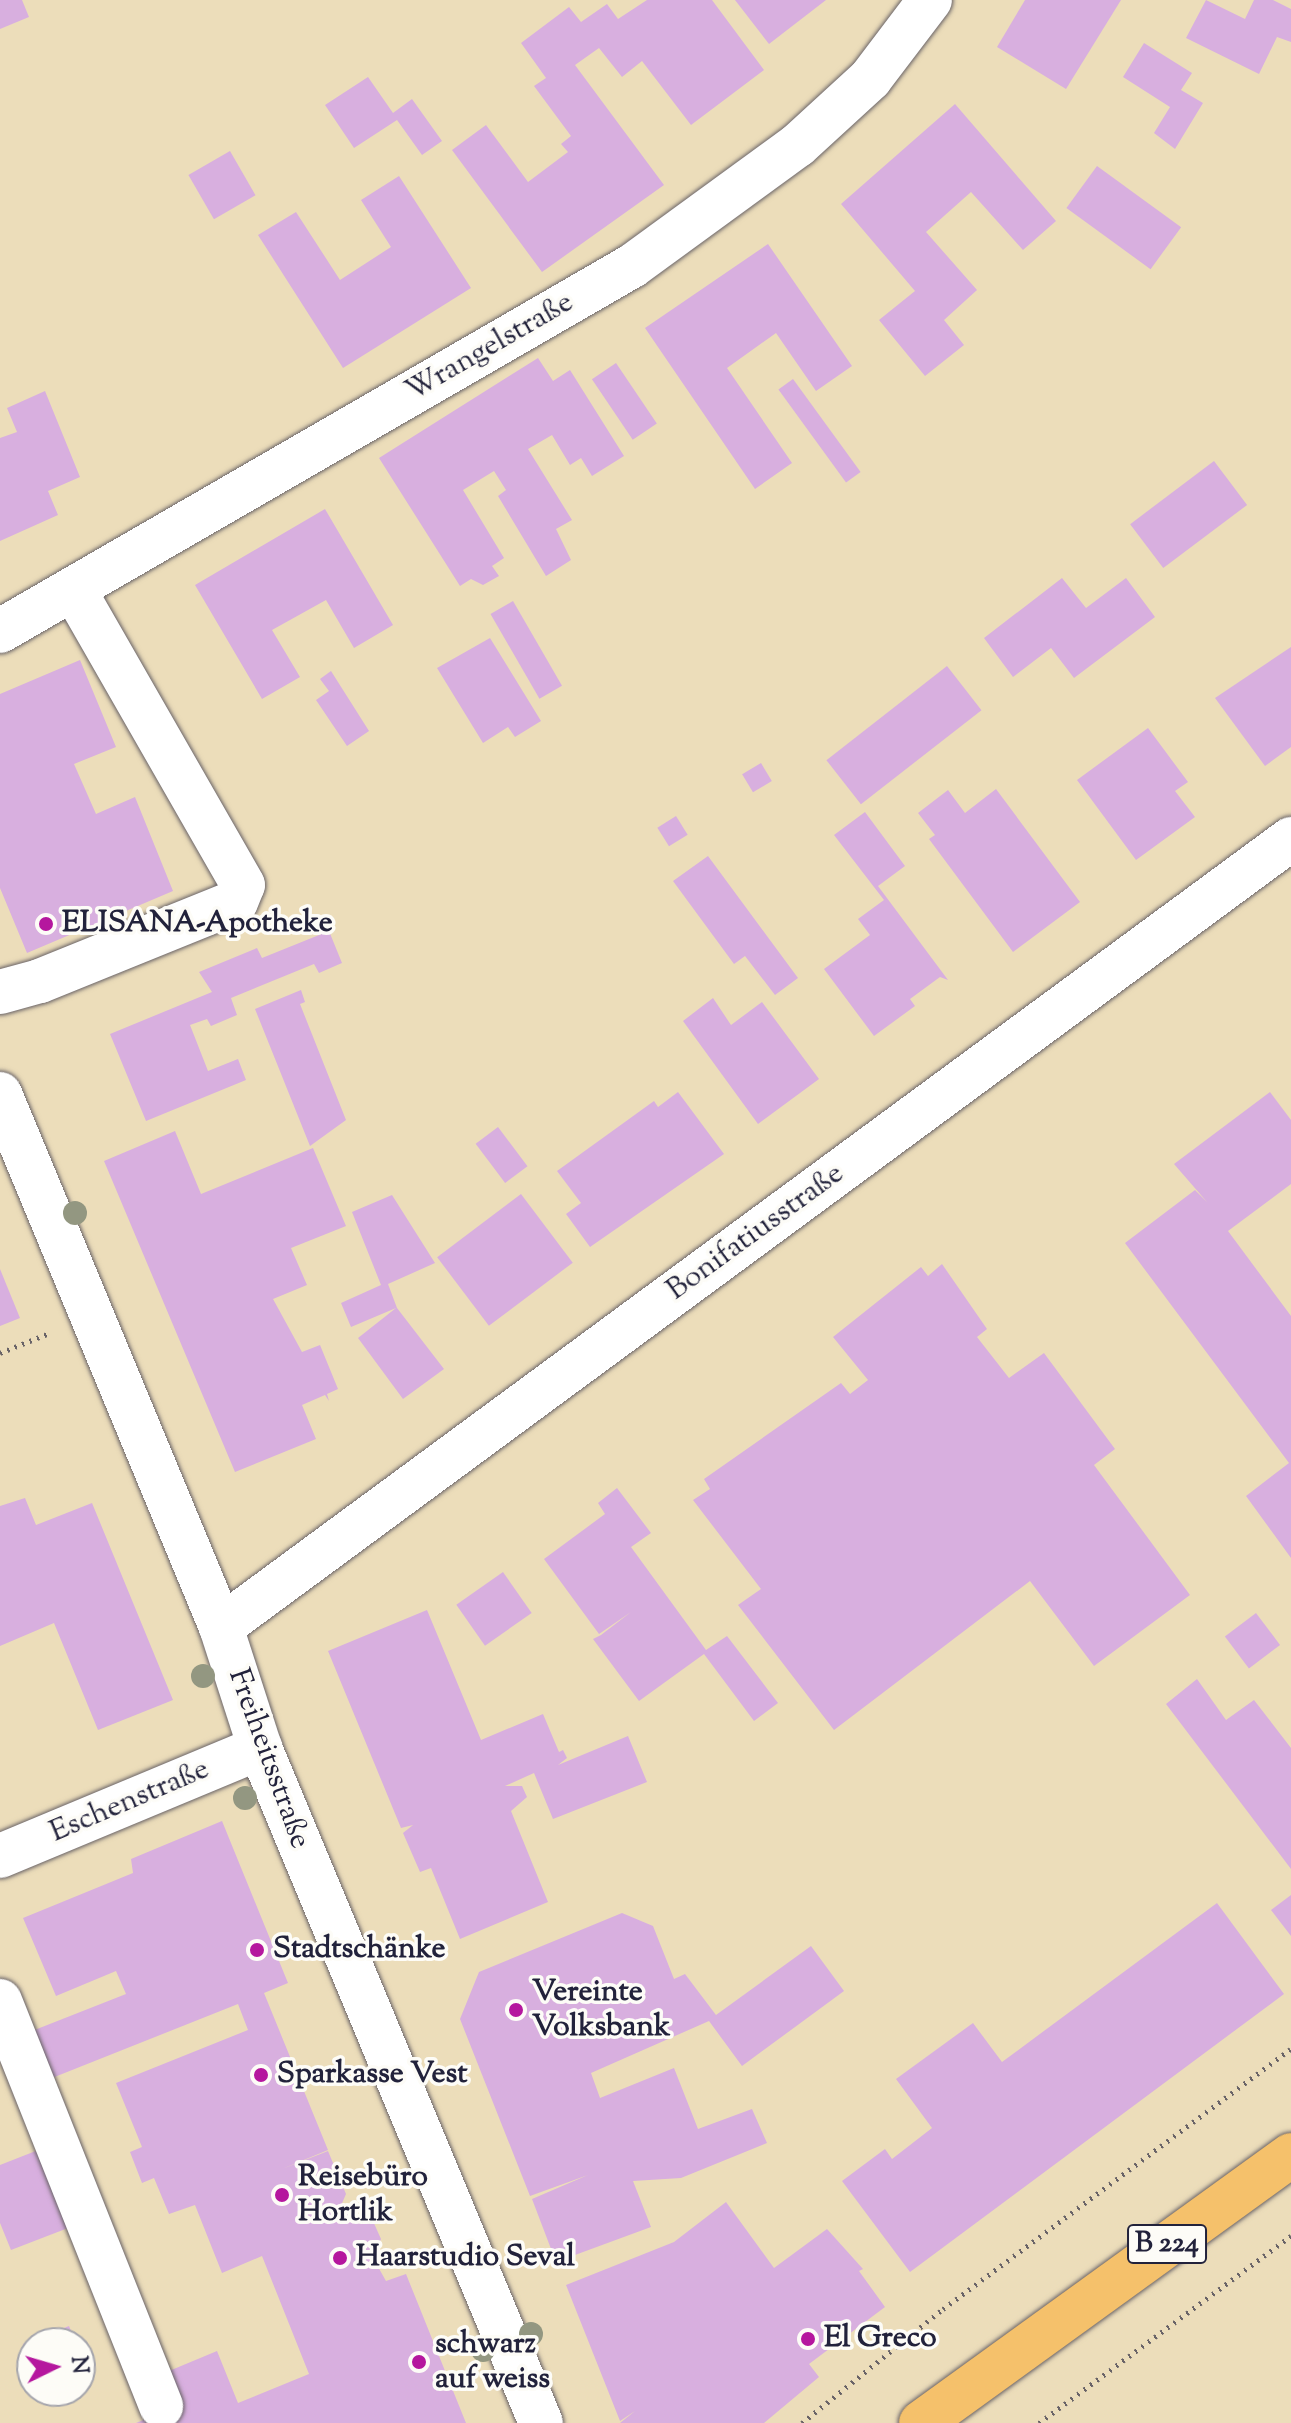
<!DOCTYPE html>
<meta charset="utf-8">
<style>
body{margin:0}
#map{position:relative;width:1291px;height:2423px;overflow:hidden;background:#ecddba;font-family:"Sorts Mill Goudy",serif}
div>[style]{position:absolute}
.building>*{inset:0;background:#d8afdf;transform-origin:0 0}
.path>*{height:5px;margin-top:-2.5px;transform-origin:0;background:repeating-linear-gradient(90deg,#696367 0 2px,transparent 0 8px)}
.roads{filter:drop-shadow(0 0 2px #696367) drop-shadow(0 0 2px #696367)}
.minor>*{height:44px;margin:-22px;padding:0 22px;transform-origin:22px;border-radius:22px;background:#fff}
.major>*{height:44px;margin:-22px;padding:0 22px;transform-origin:22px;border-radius:22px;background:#f5c16b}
.trees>*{width:24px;height:24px;margin:-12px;border-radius:50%;background:#939781}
.dots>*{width:22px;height:22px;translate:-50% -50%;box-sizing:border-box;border:4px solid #fdfcf7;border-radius:50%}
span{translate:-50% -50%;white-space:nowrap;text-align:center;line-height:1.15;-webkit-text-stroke:7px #fdfcf7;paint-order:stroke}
.shield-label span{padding:2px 6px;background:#fdfcf7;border:2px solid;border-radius:6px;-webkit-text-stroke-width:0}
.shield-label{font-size:28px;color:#22223b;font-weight:700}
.street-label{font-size:30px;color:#22223b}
.poi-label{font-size:30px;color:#22223b;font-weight:700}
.left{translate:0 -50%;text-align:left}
.north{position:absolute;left:16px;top:2327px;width:80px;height:80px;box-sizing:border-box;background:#fdfcf7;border:2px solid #a5a5ac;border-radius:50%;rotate:85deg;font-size:22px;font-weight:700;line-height:32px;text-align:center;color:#22223b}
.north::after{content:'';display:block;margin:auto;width:28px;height:36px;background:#b5179e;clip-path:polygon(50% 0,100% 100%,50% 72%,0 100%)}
</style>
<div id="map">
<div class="building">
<div style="clip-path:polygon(0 0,22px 0,29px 17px,0 29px)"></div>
<div style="clip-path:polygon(647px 0,712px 0,764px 70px,691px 125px,642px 61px,622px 77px,599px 48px,575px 65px,664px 185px,542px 272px,452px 150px,486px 125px,528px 182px,568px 152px,561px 144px,571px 136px,534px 86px,546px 78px,521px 43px,569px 7px,581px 22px,607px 4px,618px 19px)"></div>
<div style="clip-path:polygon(735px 0,826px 0,769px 44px)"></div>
<div style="clip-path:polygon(1025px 0,1121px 0,1066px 89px,997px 47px)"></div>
<div style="clip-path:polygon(1206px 0,1245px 19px,1254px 0,1273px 0,1291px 9px,1291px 42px,1277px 37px,1259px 74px,1186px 38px)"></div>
<div style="clip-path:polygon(1144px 43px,1192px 73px,1181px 90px,1203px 103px,1175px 149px,1154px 133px,1170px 107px,1123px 77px)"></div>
<div style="clip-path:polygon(368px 77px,393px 113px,412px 99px,442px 141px,422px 155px,397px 120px,354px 148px,325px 105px)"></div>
<div style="clip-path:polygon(955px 104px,1056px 221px,1023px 250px,971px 192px,926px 232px,977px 290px,944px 320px,964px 345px,925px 376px,879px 320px,915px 291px,841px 204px)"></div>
<div style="left:230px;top:151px;width:51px;height:48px;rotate:60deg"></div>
<div style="left:1097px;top:166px;width:104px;height:52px;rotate:36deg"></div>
<div style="clip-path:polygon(399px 176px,471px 288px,343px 368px,258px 235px,296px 212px,340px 280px,391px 247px,361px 200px)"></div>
<div style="clip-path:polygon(768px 244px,852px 366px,816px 391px,776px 333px,727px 368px,792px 463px,755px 489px,645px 328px)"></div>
<div style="clip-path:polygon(538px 358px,553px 381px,570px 370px,624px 456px,592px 476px,581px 458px,570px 465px,552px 435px,528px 449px,572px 520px,556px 529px,571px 560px,546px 576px,498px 496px,506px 490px,494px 471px,463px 490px,504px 558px,492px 566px,499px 576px,483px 585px,471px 579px,460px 586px,379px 458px)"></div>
<div style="left:616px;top:363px;width:73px;height:29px;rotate:56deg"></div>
<div style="left:793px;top:379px;width:115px;height:18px;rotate:54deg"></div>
<div style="clip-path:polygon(45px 391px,80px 477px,48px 491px,58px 515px,0 541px,0 438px,17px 432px,7px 408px)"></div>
<div style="left:1214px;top:461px;width:55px;height:105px;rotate:53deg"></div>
<div style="clip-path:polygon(325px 509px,393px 625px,354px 648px,326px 600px,272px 630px,300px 677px,262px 699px,195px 585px)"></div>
<div style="clip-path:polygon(1062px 578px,1086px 608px,1126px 578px,1155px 617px,1074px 678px,1051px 648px,1013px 677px,984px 638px)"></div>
<div style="left:513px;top:601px;width:98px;height:26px;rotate:60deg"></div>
<div style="clip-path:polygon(490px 638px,541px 721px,515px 737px,508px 727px,483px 743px,437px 668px)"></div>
<div style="clip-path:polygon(1291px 647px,1291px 747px,1265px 766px,1215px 698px)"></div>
<div style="clip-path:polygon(80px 660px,116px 747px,74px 764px,96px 814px,135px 797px,173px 891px,27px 953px,0 888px,0 694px)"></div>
<div style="left:947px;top:666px;width:56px;height:153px;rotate:52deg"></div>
<div style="clip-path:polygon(331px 671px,369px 731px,347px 746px,316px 700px,329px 691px,320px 679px)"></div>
<div style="clip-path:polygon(1148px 728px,1188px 782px,1175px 791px,1195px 817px,1136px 860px,1077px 780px)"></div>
<div style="left:761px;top:763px;width:21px;height:22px;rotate:59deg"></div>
<div style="clip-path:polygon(996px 789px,1080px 902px,1013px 952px,929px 839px,935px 835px,918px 813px,948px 790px,965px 813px)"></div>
<div style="clip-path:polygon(865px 812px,905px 866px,878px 886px,948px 980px,940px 977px,910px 999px,915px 1006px,874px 1036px,824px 969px,870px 935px,858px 919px,884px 900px,834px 835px)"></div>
<div style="left:676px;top:816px;width:22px;height:22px;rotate:58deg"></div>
<div style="clip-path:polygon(708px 856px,798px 978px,775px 995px,745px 956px,734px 964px,673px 881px)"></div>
<div style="clip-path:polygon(329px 931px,342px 963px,319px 973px,314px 964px,231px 998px,237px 1015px,211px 1026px,207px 1019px,190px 1025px,208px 1071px,238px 1059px,246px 1080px,146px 1121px,110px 1034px,212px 992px,199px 972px,257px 948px,262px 958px)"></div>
<div style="clip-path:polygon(301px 990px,305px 1002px,300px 1004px,346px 1120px,310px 1146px,255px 1009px)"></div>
<div style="clip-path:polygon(713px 998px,731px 1025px,762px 1002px,819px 1079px,758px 1124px,683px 1021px)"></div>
<div style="clip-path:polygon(678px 1092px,724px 1154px,590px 1247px,566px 1214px,581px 1203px,557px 1171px,654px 1101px,658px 1107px)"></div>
<div style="clip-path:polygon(1270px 1092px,1291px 1120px,1291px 1184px,1228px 1231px,1291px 1316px,1291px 1558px,1246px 1496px,1289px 1463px,1125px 1243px,1195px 1190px,1207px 1202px,1174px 1164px)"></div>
<div style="left:498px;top:1127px;width:49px;height:28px;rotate:53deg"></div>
<div style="clip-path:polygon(175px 1131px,201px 1194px,313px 1148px,346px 1226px,291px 1248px,307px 1285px,273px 1299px,302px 1352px,320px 1345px,338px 1389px,327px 1394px,329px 1401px,325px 1395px,302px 1405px,316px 1439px,235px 1472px,104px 1161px)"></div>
<div style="left:521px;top:1194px;width:86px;height:105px;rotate:53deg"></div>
<div style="clip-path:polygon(392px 1195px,435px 1263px,388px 1284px,397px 1308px,444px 1369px,403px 1399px,358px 1338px,396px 1308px,351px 1327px,341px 1303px,381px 1285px,352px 1212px)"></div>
<div style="clip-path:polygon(942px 1264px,987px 1329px,977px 1337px,1009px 1378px,1044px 1353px,1115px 1449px,1094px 1465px,1190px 1595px,1094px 1666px,1030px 1581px,834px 1730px,738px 1605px,761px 1589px,693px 1500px,710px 1489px,704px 1479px,841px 1383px,850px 1394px,868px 1380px,833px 1337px,921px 1267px,928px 1276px)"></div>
<div style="clip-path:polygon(0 1269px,20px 1318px,0 1326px)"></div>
<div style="clip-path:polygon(617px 1488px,651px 1533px,631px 1547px,706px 1650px,727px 1636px,778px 1703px,754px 1721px,704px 1654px,639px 1701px,593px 1639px,601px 1635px,631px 1612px,599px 1634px,544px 1559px,605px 1514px,598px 1503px)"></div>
<div style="clip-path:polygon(25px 1498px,36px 1525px,92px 1503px,173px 1700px,98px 1730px,54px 1623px,0 1646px,0 1506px)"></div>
<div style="left:503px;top:1572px;width:50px;height:57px;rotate:55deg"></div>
<div style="clip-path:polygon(427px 1610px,481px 1740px,543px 1714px,559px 1752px,563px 1750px,567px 1758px,558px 1765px,628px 1736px,647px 1782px,553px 1819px,534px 1773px,505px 1786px,522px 1786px,527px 1797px,511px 1811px,548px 1902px,460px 1939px,431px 1868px,420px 1872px,403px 1833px,413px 1825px,401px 1828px,328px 1651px)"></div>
<div style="left:1256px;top:1613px;width:40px;height:39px;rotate:53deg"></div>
<div style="clip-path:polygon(1197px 1679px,1226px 1720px,1254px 1700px,1291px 1748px,1291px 1869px,1166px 1704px)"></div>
<div style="clip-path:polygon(222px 1821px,288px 1983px,264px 1993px,328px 2150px,282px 2169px,328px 2151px,346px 2194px,340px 2208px,373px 2221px,381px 2239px,373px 2258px,386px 2281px,406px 2274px,466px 2423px,136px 2423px,183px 2404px,169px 2371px,217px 2351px,238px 2403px,309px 2374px,262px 2256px,222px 2273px,195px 2205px,169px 2214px,154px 2178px,142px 2183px,130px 2152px,142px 2147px,116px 2083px,248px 2030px,238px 2004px,52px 2078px,32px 2031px,126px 1994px,116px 1971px,56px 1996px,23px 1918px,133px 1873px,131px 1859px)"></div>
<div style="clip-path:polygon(1291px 1895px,1291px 1936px,1271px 1910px)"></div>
<div style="clip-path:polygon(1217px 1903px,1284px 1994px,910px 2272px,842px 2181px,885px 2149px,892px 2159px,932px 2128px,896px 2079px,973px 2023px,1002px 2062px)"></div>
<div style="clip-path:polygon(622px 1913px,653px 1926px,674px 1979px,685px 1974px,716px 2015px,811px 1946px,844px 1991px,742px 2066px,709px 2021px,591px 2073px,600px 2098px,674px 2068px,698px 2129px,752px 2109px,767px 2143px,681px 2178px,633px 2181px,651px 2227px,556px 2262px,532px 2199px,588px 2175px,530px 2196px,460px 2019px,479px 1972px)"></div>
<div style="clip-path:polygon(51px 2145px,81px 2223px,11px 2250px,0 2223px,0 2165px)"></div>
<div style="clip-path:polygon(726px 2202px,774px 2268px,827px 2229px,863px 2269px,859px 2271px,885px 2307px,809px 2364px,819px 2377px,764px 2423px,620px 2423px,635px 2411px,620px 2421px,566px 2285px,674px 2242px)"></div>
<div style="clip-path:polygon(69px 2326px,76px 2343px,32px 2343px,32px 2366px,23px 2344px)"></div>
</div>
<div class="path">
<div style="left:0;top:1353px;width:51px;rotate:-22deg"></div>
<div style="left:802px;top:2423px;width:181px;rotate:-39deg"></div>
<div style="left:943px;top:2309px;width:434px;rotate:-36.8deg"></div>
<div style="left:1039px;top:2423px;width:314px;rotate:-36.6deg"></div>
</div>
<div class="roads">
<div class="minor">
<div style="left:0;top:631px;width:730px;rotate:-30.01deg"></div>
<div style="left:632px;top:266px;width:205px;rotate:-36.1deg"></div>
<div style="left:798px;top:145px;width:98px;rotate:-42.5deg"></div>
<div style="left:870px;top:79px;width:99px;rotate:-52.8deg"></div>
<div style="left:0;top:992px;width:41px;rotate:-15.4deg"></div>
<div style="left:40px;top:981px;width:211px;rotate:-22deg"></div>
<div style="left:236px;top:902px;width:18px;rotate:-68deg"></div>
<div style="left:243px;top:885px;width:340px;rotate:-119.8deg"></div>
<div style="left:0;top:1094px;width:577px;rotate:67.48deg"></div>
<div style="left:221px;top:1627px;width:127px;rotate:72.1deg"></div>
<div style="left:260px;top:1748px;width:731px;rotate:67.4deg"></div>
<div style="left:221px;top:1627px;width:1329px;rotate:-36.37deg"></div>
<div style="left:0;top:1856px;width:282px;rotate:-22.6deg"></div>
<div style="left:0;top:2001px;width:436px;rotate:68.3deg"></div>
</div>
<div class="major">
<div style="left:921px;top:2423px;width:457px;rotate:-35.9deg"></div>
</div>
</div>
<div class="trees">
<div style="left:75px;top:1213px"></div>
<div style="left:203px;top:1676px"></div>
<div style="left:245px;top:1798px"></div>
<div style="left:531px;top:2334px"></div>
<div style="left:483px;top:2350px"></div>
</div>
<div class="dots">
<div style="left:46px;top:924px;background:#b5179e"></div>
<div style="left:257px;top:1950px;background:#b5179e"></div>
<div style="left:516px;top:2010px;background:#b5179e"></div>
<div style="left:261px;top:2075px;background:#b5179e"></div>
<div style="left:282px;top:2195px;background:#b5179e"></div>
<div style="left:340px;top:2258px;background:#b5179e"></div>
<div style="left:808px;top:2339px;background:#b5179e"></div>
<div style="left:419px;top:2362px;background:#b5179e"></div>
</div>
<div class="shield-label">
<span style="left:1167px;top:2244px">B 224</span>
</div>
<div class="street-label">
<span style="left:490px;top:348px;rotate:-30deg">Wrangelstraße</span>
<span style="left:756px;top:1233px;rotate:-36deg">Bonifatiusstraße</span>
<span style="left:268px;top:1759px;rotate:70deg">Freiheitsstraße</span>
<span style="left:130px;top:1802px;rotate:-23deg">Eschenstraße</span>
</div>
<div class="poi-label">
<span class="left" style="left:62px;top:924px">ELISANA-Apotheke</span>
<span class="left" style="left:273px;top:1950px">Stadtschänke</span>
<span class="left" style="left:532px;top:2010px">Vereinte<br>Volksbank</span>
<span class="left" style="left:277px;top:2075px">Sparkasse Vest</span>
<span class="left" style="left:298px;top:2195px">Reisebüro<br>Hortlik</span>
<span class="left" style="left:356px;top:2258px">Haarstudio Seval</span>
<span class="left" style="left:824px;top:2339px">El Greco</span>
<span class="left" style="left:435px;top:2362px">schwarz<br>auf weiss</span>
</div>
<div class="north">N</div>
</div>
